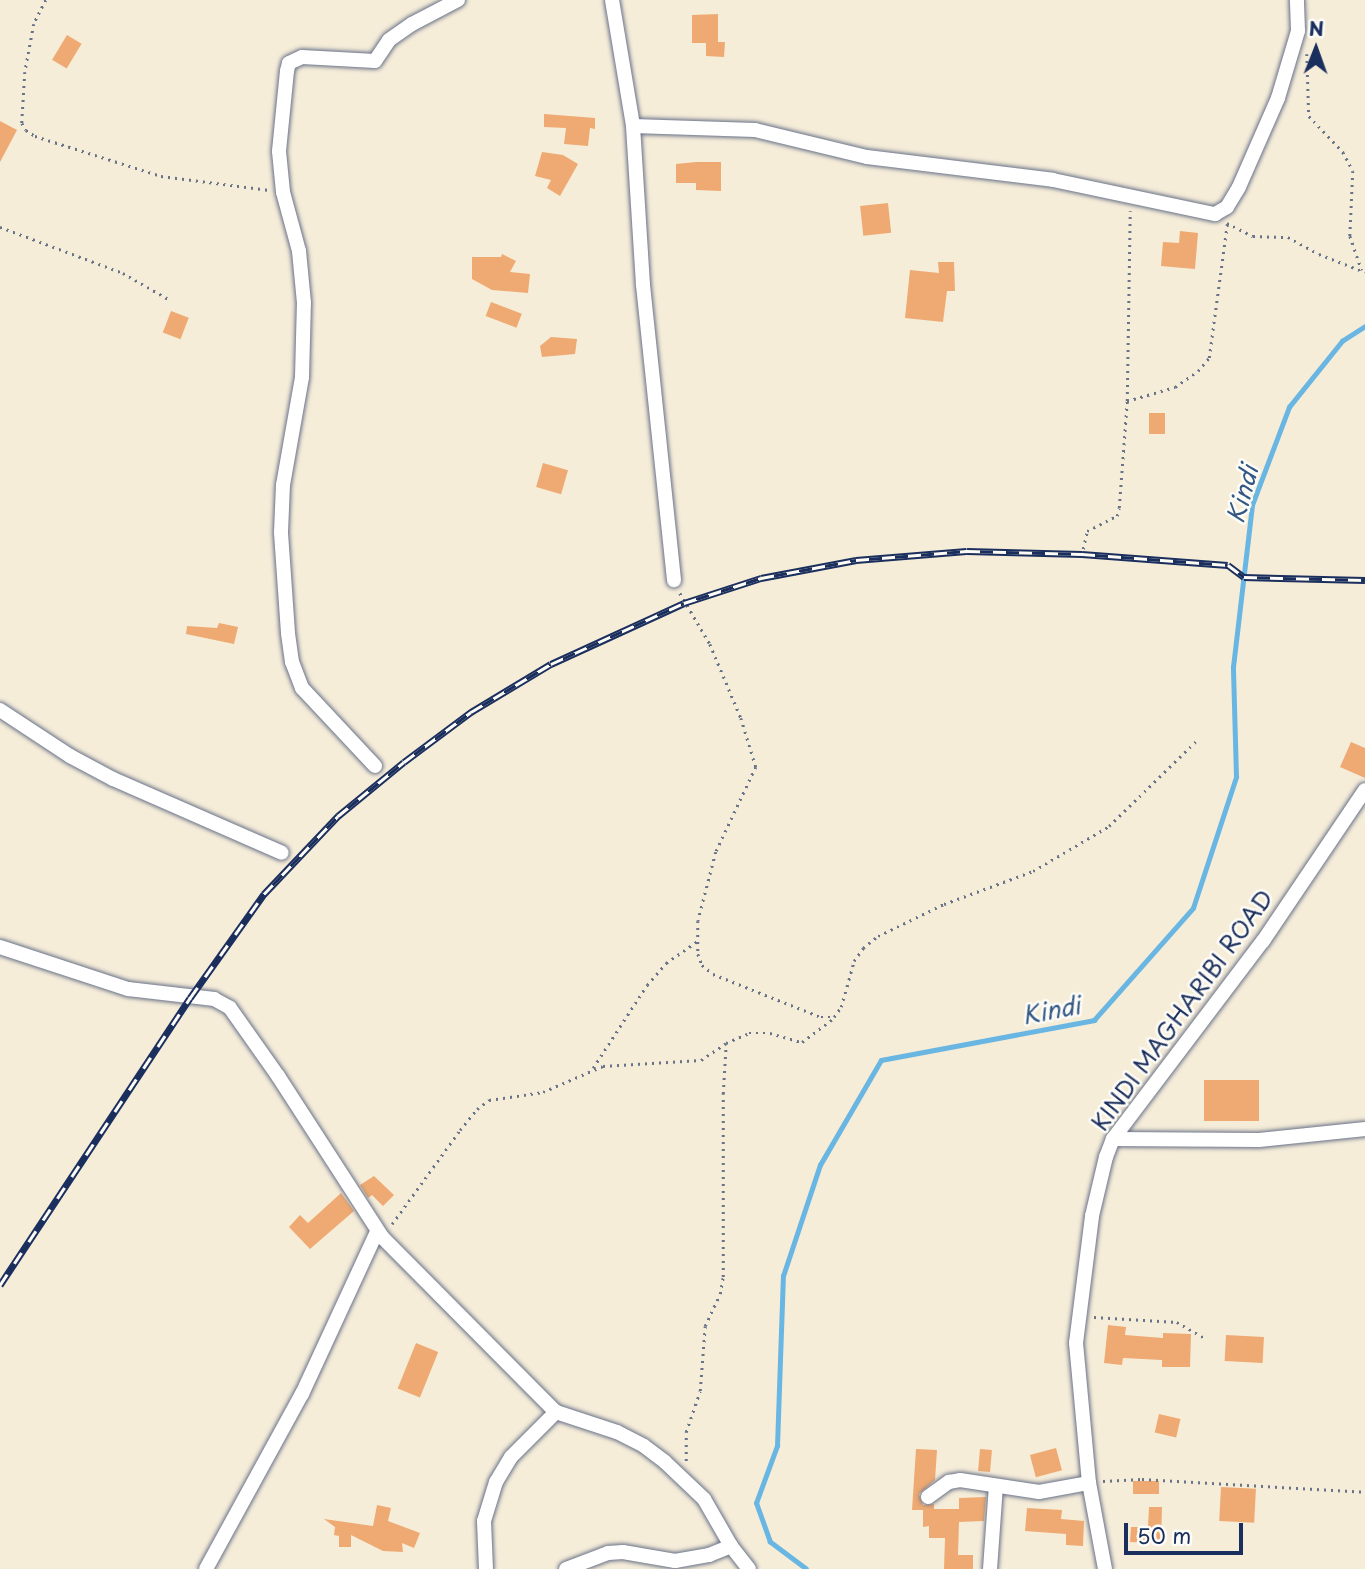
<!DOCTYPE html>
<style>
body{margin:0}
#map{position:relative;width:1365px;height:1569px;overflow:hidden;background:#f6edd9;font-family:"Playpen Sans",sans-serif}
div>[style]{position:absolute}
.stream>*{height:4.5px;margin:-2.25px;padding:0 2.25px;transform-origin:2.25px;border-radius:2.25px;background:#6ab6e3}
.building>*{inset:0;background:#eeaa72;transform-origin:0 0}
.path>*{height:2.5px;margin-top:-1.25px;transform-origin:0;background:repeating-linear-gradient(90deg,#687289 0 2px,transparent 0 7px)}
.roads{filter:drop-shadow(0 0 2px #687289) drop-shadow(0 0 2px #687289)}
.street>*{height:14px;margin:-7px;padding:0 7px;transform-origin:7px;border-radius:7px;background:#fff}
.rail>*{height:7px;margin-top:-3.5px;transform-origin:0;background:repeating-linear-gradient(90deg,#fdfcf7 0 13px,#1b2f5e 0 26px);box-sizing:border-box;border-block:2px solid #1b2f5e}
span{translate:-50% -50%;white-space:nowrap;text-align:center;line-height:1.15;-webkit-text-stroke:5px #fdfcf7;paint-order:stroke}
.street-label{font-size:23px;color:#1b2f5e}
.water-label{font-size:24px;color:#335886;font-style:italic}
.north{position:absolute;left:1281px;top:14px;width:70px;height:70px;-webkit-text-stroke:5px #fdfcf7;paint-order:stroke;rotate:1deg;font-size:19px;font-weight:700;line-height:28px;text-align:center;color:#1b2f5e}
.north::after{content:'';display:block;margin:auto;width:24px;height:32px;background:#1b2f5e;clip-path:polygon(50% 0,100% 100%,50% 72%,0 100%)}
.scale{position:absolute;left:1124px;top:1523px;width:119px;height:32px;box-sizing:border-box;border:4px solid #1b2f5e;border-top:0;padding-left:9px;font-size:21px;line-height:24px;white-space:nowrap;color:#1b2f5e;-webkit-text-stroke:5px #fdfcf7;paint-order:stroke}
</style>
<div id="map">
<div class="stream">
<div style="left:806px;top:1569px;width:45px;rotate:-143.1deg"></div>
<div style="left:770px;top:1542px;width:41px;rotate:-109.7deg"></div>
<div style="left:756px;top:1503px;width:61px;rotate:-69.8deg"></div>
<div style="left:777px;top:1446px;width:170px;rotate:-88deg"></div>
<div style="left:783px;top:1276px;width:117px;rotate:-71.6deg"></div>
<div style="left:820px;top:1165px;width:121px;rotate:-59.8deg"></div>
<div style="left:881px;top:1060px;width:217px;rotate:-10.6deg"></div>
<div style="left:1094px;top:1020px;width:149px;rotate:-48.5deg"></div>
<div style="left:1193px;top:908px;width:138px;rotate:-71.8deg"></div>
<div style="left:1236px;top:777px;width:110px;rotate:-91.6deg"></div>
<div style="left:1233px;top:667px;width:163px;rotate:-83.3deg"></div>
<div style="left:1252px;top:505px;width:105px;rotate:-69.3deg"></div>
<div style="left:1289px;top:407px;width:85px;rotate:-51.2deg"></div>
<div style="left:1342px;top:341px;width:27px;rotate:-33deg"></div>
</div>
<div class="building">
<div style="clip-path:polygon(718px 14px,718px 42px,725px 42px,724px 57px,706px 56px,706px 43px,692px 43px,692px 15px)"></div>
<div style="left:67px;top:35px;width:17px;height:29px;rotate:31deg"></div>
<div style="clip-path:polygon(544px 114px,595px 118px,595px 129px,590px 128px,588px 146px,564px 144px,566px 128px,544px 127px)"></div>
<div style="clip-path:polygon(0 121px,17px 130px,0 162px)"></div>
<div style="clip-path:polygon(542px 152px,563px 155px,578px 164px,560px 196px,547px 188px,551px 180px,535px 176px)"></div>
<div style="clip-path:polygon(696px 162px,721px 162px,721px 191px,696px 190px,696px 183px,676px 183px,676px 164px)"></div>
<div style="left:888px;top:203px;width:30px;height:28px;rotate:84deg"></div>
<div style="clip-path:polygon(1180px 231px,1198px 233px,1195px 269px,1161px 266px,1163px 242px,1179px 243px)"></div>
<div style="clip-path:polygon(502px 254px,516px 261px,510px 272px,530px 274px,528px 293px,492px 290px,472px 279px,472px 257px,501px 257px)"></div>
<div style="clip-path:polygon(938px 262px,954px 262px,955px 291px,947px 291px,943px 322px,905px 318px,910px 270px,939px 273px)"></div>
<div style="left:491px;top:302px;width:33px;height:15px;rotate:21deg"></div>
<div style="left:171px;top:311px;width:19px;height:23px;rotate:21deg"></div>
<div style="clip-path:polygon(551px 337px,577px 339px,575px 354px,542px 357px,540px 346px)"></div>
<div style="left:1149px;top:413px;width:16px;height:21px"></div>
<div style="left:543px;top:463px;width:26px;height:25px;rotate:16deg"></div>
<div style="clip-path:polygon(219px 623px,238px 627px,234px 644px,186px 634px,187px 626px,217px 628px)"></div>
<div style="clip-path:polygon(1351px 742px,1365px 748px,1365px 778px,1340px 767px)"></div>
<div style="left:1259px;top:1080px;width:41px;height:55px;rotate:90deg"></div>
<div style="clip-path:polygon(374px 1176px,394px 1195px,383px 1206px,372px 1195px,368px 1198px,360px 1185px)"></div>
<div style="clip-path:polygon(341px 1193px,354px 1211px,310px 1249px,289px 1227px,300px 1215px,308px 1223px)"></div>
<div style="clip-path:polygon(1108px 1325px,1126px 1327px,1125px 1335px,1163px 1338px,1163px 1333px,1191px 1334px,1190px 1367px,1162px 1367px,1162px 1360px,1123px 1358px,1122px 1365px,1104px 1363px)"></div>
<div style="left:1226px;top:1335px;width:38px;height:26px;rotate:3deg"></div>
<div style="left:416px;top:1343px;width:24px;height:49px;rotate:22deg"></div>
<div style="left:1159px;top:1414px;width:22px;height:19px;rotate:13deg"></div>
<div style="left:1056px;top:1448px;width:23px;height:27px;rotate:75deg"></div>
<div style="clip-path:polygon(916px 1449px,937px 1450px,935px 1480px,919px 1494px,923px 1505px,934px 1504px,934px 1509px,959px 1509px,959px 1498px,986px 1497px,984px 1521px,959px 1522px,958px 1555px,973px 1555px,973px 1569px,944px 1569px,945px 1538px,929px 1538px,929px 1526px,923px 1527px,923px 1510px,912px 1510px)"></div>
<div style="left:980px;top:1449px;width:12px;height:22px;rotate:5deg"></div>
<div style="left:1133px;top:1481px;width:26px;height:13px"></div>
<div style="left:1221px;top:1487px;width:35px;height:34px;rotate:3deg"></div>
<div style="clip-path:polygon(377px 1505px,391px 1508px,388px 1521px,420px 1533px,414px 1548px,402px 1543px,403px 1552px,383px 1551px,351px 1535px,351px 1547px,339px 1547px,339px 1536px,334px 1535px,335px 1527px,324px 1519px,373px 1526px)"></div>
<div style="clip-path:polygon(1149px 1507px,1162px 1507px,1161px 1543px,1130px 1542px,1131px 1527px,1148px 1527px)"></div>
<div style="clip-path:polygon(1027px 1508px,1062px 1510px,1061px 1519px,1084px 1521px,1083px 1546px,1066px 1545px,1066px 1534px,1025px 1531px)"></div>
</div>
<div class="path">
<div style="left:46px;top:0;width:27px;rotate:117deg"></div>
<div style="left:34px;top:24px;width:49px;rotate:100.6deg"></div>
<div style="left:25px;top:72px;width:51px;rotate:93.4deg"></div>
<div style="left:22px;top:123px;width:8px;rotate:60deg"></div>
<div style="left:26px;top:130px;width:11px;rotate:34deg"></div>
<div style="left:35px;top:136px;width:132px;rotate:17.6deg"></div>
<div style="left:161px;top:176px;width:109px;rotate:7.4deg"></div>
<div style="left:1307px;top:54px;width:62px;rotate:88.2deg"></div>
<div style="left:1309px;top:116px;width:50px;rotate:46.6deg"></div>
<div style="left:1343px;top:152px;width:21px;rotate:62deg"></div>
<div style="left:1353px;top:171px;width:65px;rotate:92.6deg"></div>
<div style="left:1350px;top:236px;width:36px;rotate:71deg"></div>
<div style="left:1227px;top:223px;width:29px;rotate:27deg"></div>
<div style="left:1253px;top:236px;width:35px;rotate:2deg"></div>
<div style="left:1288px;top:237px;width:35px;rotate:29deg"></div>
<div style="left:1319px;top:254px;width:49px;rotate:21.4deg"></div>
<div style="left:0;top:227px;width:131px;rotate:20.5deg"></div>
<div style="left:123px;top:273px;width:54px;rotate:29.9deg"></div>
<div style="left:1127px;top:401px;width:50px;rotate:-16.3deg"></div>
<div style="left:1175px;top:387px;width:28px;rotate:-35deg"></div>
<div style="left:1198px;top:371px;width:17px;rotate:-50deg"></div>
<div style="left:1209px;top:358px;width:135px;rotate:-82.3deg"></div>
<div style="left:1083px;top:549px;width:18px;rotate:-77deg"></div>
<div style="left:1087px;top:531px;width:34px;rotate:-27deg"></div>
<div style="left:1117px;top:516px;width:8px;rotate:-76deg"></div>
<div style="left:1119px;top:508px;width:107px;rotate:-85.7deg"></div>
<div style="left:1127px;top:401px;width:190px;rotate:-89.1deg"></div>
<div style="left:680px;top:593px;width:59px;rotate:59.5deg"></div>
<div style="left:710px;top:644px;width:80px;rotate:67.3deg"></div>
<div style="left:741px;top:718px;width:51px;rotate:73deg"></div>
<div style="left:756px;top:767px;width:94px;rotate:115.2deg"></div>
<div style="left:716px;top:852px;width:71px;rotate:104.6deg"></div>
<div style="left:698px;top:921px;width:33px;rotate:90deg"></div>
<div style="left:698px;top:954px;width:12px;rotate:70deg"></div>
<div style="left:702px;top:965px;width:14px;rotate:39deg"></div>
<div style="left:713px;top:974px;width:116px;rotate:21.7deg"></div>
<div style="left:821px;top:1017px;width:13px"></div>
<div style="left:834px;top:1017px;width:12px;rotate:-55deg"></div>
<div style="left:841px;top:1007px;width:48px;rotate:-74.2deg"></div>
<div style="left:854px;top:961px;width:16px;rotate:-55deg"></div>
<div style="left:863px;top:948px;width:19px;rotate:-39deg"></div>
<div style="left:878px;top:936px;width:73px;rotate:-25.9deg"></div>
<div style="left:944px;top:904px;width:95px;rotate:-20.3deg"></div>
<div style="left:1033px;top:871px;width:88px;rotate:-30.6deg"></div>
<div style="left:1109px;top:826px;width:122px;rotate:-44.3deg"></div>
<div style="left:593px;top:1068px;width:99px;rotate:-57deg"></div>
<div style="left:647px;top:985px;width:29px;rotate:-49deg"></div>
<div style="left:666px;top:963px;width:38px;rotate:-35deg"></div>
<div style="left:392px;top:1224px;width:116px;rotate:-54.1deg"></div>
<div style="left:460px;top:1130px;width:27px;rotate:-51deg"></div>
<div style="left:477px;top:1109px;width:15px;rotate:-37deg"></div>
<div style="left:489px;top:1100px;width:55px;rotate:-8.4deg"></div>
<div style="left:543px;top:1092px;width:65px;rotate:-23.4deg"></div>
<div style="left:603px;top:1066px;width:98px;rotate:-3.5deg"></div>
<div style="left:701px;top:1060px;width:30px;rotate:-34deg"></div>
<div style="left:726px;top:1043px;width:25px;rotate:-23deg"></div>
<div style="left:749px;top:1033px;width:21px"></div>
<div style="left:770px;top:1033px;width:33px;rotate:16deg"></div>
<div style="left:802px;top:1042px;width:38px;rotate:-37deg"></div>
<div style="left:1094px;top:1317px;width:83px;rotate:3.4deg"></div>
<div style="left:1177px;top:1322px;width:34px;rotate:30deg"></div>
<div style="left:686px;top:1461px;width:29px;rotate:-90deg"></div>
<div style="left:686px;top:1432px;width:43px;rotate:-71.1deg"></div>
<div style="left:700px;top:1391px;width:65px;rotate:-85.6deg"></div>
<div style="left:705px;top:1326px;width:35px;rotate:-65deg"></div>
<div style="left:720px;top:1294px;width:17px;rotate:-80deg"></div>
<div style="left:723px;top:1277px;width:183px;rotate:-90deg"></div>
<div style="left:723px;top:1094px;width:50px;rotate:-86.6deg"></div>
<div style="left:1103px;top:1481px;width:39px;rotate:-3deg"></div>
<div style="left:1142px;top:1479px;width:223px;rotate:3.3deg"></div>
</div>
<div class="roads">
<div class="street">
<div style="left:612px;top:0;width:128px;rotate:80.5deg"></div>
<div style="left:633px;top:126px;width:159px;rotate:86.4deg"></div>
<div style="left:643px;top:285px;width:297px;rotate:84deg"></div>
<div style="left:633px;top:126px;width:122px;rotate:1.9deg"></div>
<div style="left:755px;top:130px;width:115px;rotate:13.6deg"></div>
<div style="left:867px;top:157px;width:187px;rotate:7deg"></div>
<div style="left:1053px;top:180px;width:166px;rotate:11.9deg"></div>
<div style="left:1215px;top:214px;width:14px;rotate:-30deg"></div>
<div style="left:1227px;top:207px;width:23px;rotate:-59deg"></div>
<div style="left:1239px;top:187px;width:97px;rotate:-66.3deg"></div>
<div style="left:1278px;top:98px;width:70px;rotate:-73.4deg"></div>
<div style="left:1298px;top:31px;width:31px;rotate:-92deg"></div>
<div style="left:0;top:710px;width:84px;rotate:33.3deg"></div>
<div style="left:70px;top:756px;width:49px;rotate:28.1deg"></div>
<div style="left:113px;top:779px;width:184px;rotate:23.6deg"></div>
<div style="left:375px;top:766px;width:107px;rotate:-133.1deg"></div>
<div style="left:302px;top:688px;width:28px;rotate:-111deg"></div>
<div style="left:292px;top:662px;width:29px;rotate:-98deg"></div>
<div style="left:288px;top:633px;width:101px;rotate:-94deg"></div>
<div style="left:281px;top:532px;width:47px;rotate:-87.6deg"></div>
<div style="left:283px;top:485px;width:110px;rotate:-80deg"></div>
<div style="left:302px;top:377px;width:74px;rotate:-88.5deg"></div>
<div style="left:304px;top:303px;width:52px;rotate:-95.5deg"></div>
<div style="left:299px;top:251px;width:61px;rotate:-105.2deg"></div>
<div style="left:283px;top:192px;width:41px;rotate:-95.6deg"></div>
<div style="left:279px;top:151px;width:80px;rotate:-84.3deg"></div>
<div style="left:287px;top:71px;width:8px;rotate:-76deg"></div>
<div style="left:289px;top:63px;width:14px;rotate:-25deg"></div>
<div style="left:302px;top:57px;width:73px;rotate:3.1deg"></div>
<div style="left:375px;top:61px;width:25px;rotate:-56deg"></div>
<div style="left:389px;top:40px;width:28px;rotate:-35deg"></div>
<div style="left:412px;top:24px;width:52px;rotate:-27.6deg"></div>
<div style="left:0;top:947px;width:135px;rotate:18.2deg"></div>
<div style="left:128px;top:989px;width:87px;rotate:6.6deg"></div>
<div style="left:214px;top:999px;width:18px;rotate:29deg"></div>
<div style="left:230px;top:1008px;width:83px;rotate:54.8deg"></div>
<div style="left:278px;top:1076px;width:192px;rotate:57.1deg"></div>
<div style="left:382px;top:1237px;width:247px;rotate:45.2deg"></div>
<div style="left:556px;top:1412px;width:64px;rotate:18.2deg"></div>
<div style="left:617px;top:1432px;width:30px;rotate:27deg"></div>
<div style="left:644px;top:1446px;width:26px;rotate:37deg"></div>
<div style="left:665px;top:1462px;width:54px;rotate:43.5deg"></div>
<div style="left:704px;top:1499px;width:54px;rotate:60.1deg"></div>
<div style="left:731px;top:1546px;width:29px;rotate:52deg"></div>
<div style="left:1113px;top:1139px;width:146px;rotate:0.4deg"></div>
<div style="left:1259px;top:1140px;width:107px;rotate:-5.9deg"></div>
<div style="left:928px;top:1497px;width:26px;rotate:-36deg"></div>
<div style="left:949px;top:1482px;width:11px;rotate:-10deg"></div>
<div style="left:960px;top:1480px;width:80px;rotate:8.6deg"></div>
<div style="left:1039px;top:1492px;width:51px;rotate:-10.2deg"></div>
<div style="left:206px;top:1569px;width:200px;rotate:-61.3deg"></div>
<div style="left:302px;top:1394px;width:179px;rotate:-65.2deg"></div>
<div style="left:486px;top:1569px;width:48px;rotate:-92.4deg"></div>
<div style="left:484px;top:1521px;width:41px;rotate:-72.9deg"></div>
<div style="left:496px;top:1482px;width:29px;rotate:-59deg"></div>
<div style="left:511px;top:1457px;width:64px;rotate:-45deg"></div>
<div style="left:566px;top:1569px;width:45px;rotate:-20.9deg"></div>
<div style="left:608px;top:1553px;width:15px;rotate:-4deg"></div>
<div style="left:623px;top:1552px;width:53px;rotate:9.8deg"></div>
<div style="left:675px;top:1561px;width:35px;rotate:-10deg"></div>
<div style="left:709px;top:1555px;width:24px;rotate:-22deg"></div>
<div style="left:990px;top:1569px;width:83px;rotate:-85.9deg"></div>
<div style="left:1105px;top:1569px;width:87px;rotate:-100.5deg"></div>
<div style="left:1089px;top:1483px;width:141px;rotate:-95.3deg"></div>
<div style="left:1076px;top:1343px;width:128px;rotate:-82.8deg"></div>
<div style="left:1092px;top:1216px;width:61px;rotate:-76.7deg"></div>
<div style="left:1106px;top:1157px;width:19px;rotate:-69deg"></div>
<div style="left:1113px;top:1139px;width:248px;rotate:-52.9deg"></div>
<div style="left:1263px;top:941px;width:182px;rotate:-56deg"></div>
</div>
</div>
<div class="rail">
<div style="left:0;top:1285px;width:344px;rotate:-56.5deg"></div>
<div style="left:190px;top:998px;width:128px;rotate:-54.6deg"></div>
<div style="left:264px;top:894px;width:108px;rotate:-46.5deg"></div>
<div style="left:338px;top:816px;width:85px;rotate:-39.3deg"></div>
<div style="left:404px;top:762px;width:84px;rotate:-36.7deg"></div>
<div style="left:471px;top:712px;width:93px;rotate:-31deg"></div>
<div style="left:551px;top:664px;width:146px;rotate:-24.6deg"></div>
<div style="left:684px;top:603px;width:81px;rotate:-18deg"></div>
<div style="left:761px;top:578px;width:97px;rotate:-10.7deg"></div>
<div style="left:856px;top:560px;width:111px;rotate:-4.6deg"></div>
<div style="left:967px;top:551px;width:115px;rotate:1.5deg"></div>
<div style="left:1082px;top:554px;width:146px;rotate:4.3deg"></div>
<div style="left:1228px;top:565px;width:20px;rotate:37deg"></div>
<div style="left:1244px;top:577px;width:121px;rotate:1.4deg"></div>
</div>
<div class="street-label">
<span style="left:1182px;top:1010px;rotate:-54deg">KINDI MAGHARIBI ROAD</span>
</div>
<div class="water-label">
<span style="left:1242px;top:494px;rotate:-75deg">Kindi</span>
<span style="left:1051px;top:1010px;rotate:-11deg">Kindi</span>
</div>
<div class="north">N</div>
<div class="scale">50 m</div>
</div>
